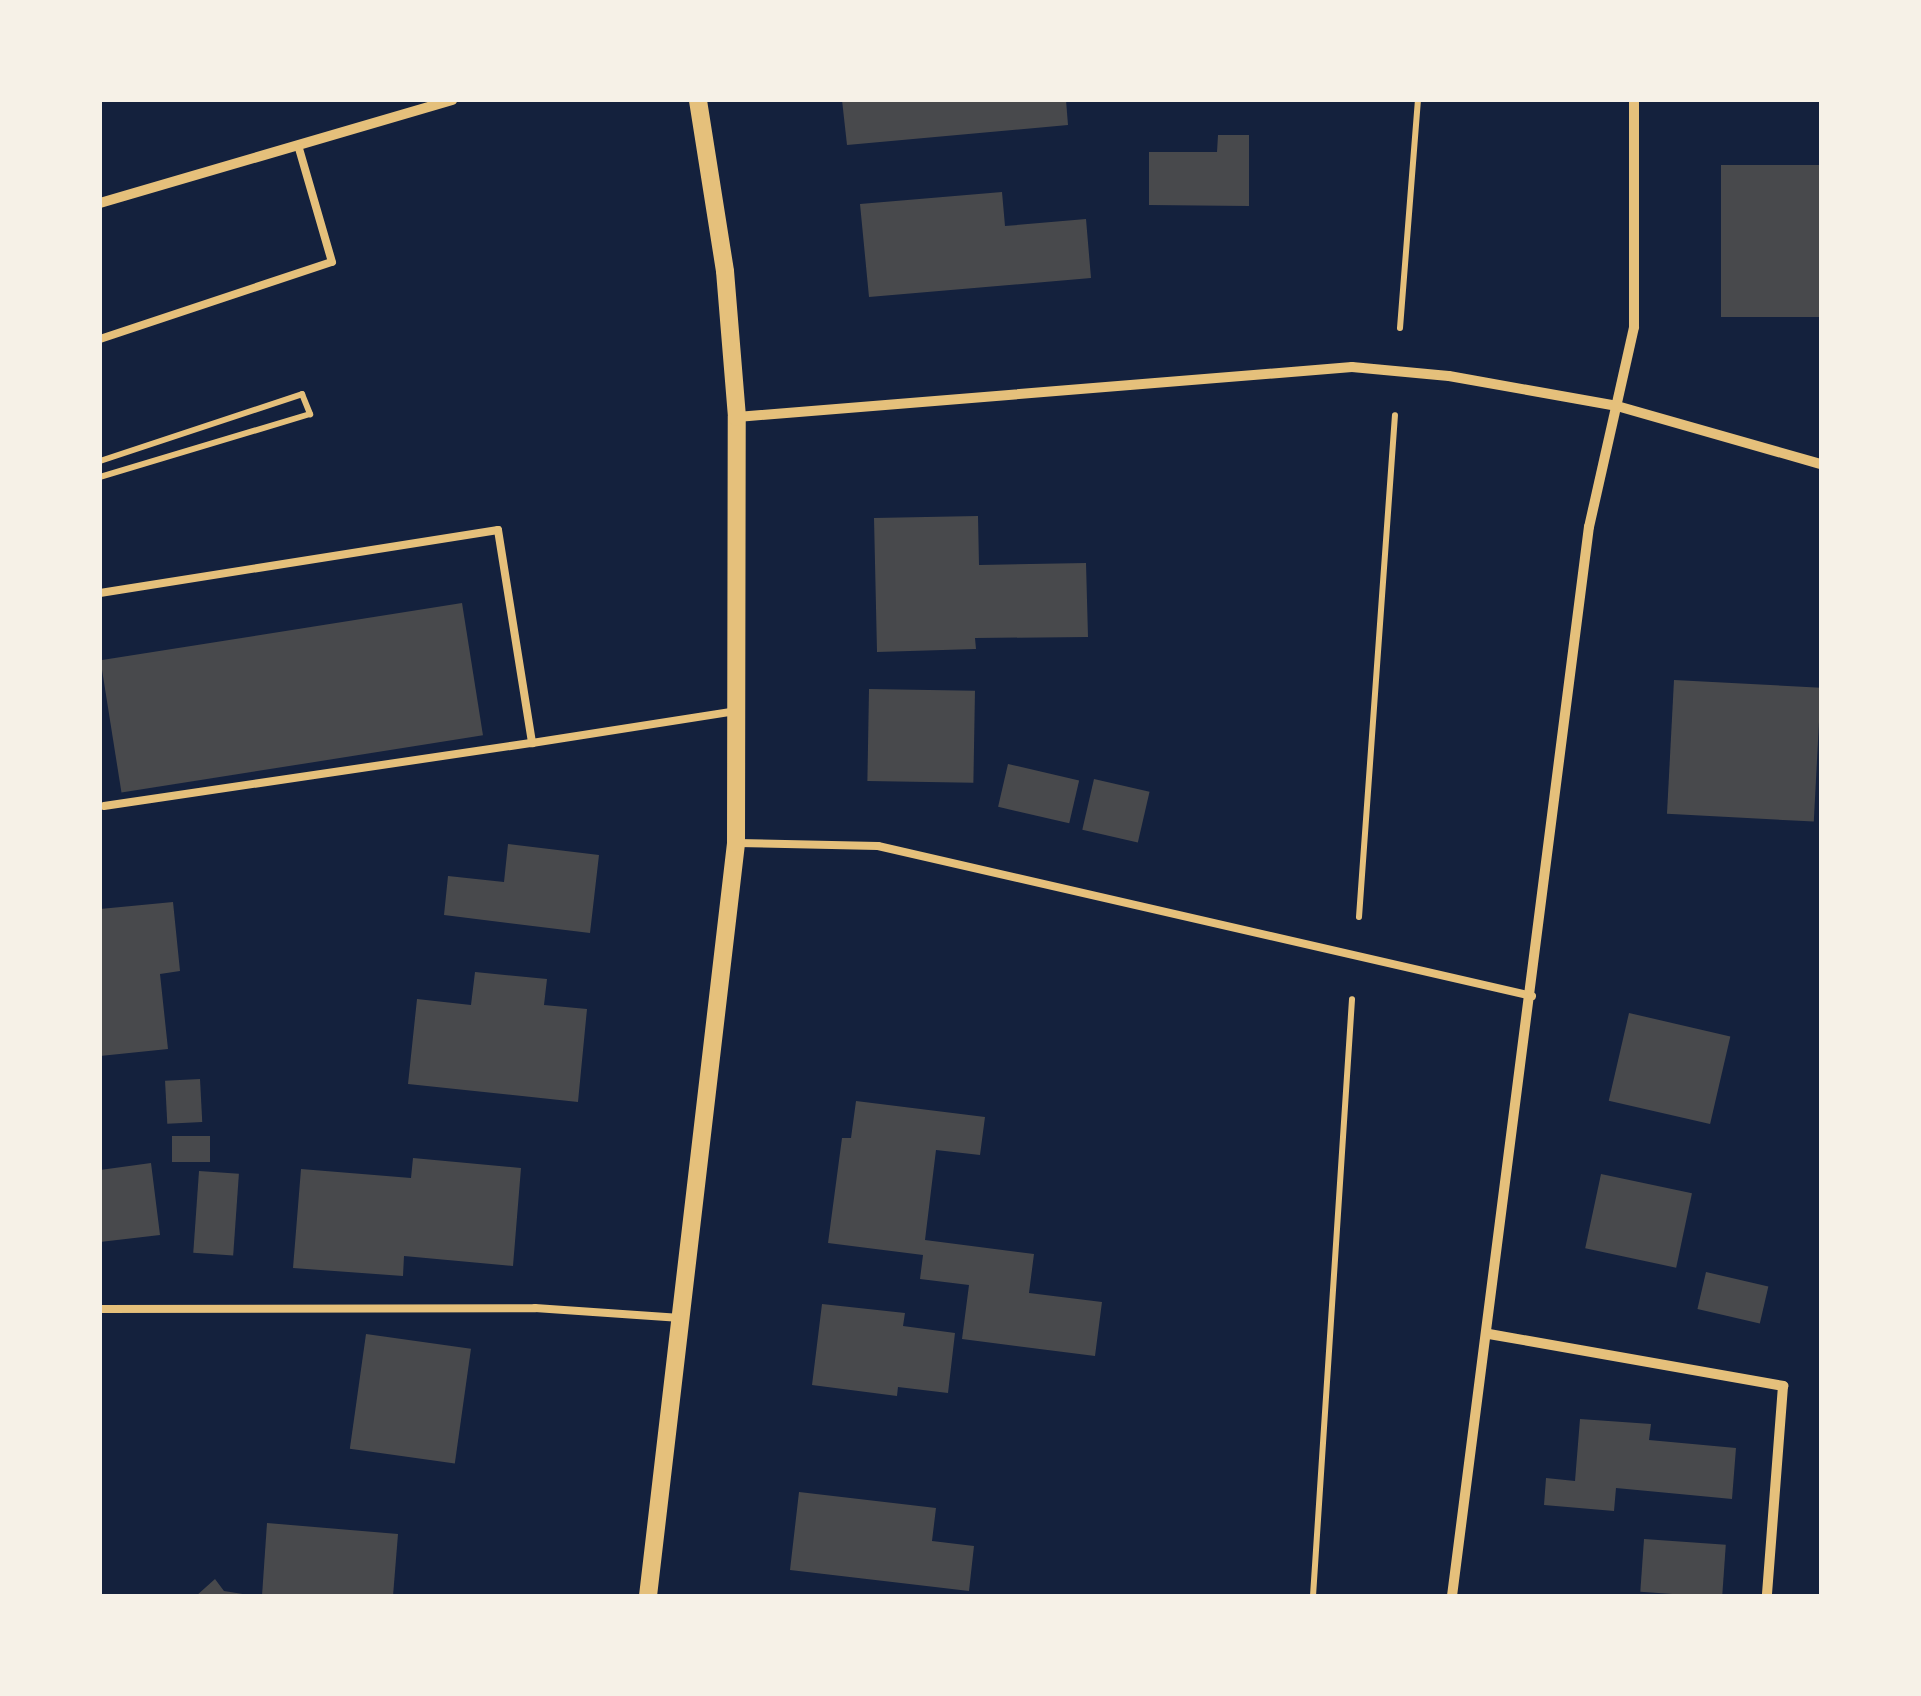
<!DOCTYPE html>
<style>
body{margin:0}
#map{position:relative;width:1921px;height:1696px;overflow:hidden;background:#14213d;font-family:Lato,sans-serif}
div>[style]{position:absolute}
.building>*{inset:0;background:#48494c;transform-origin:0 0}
.path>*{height:6px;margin:-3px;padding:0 3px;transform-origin:3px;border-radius:3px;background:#e5c07b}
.service>*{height:8px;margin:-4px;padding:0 4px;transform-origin:4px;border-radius:4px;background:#e5c07b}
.minor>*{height:10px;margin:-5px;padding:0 5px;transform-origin:5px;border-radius:5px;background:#e5c07b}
.tertiary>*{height:18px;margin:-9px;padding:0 9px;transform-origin:9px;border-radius:9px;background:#e5c07b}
span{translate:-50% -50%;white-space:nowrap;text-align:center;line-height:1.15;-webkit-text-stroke:8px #f6f1e7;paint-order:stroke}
.frame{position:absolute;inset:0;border:102px solid #f6f1e7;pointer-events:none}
</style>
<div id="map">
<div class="building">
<div style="clip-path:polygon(842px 100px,1066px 100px,1068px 125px,847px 145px)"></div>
<div style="clip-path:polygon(1218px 135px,1249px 135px,1249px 206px,1149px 205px,1149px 152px,1217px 152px)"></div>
<div style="left:1821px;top:165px;width:152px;height:100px;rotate:90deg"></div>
<div style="clip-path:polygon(1002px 192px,1005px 226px,1086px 219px,1091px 278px,869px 297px,860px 204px)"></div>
<div style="clip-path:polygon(978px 516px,979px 565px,1086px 563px,1088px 637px,975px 638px,976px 649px,877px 652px,874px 518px)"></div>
<div style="left:462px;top:603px;width:134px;height:366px;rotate:81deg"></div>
<div style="left:1674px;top:680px;width:147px;height:134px;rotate:3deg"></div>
<div style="left:869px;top:689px;width:106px;height:92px;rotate:1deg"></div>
<div style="left:1008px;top:764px;width:73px;height:44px;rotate:13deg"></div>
<div style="left:1094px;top:779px;width:57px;height:52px;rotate:13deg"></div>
<div style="clip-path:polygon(508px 844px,599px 855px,590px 933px,444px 915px,448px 876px,504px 882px)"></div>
<div style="clip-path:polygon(173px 902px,180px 971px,160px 974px,168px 1049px,100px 1056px,100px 909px)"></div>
<div style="clip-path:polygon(475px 972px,547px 979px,544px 1005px,587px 1009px,578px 1102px,408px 1084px,417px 999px,471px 1005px)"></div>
<div style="left:1629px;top:1013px;width:104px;height:90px;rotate:13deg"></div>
<div style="left:200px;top:1079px;width:43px;height:35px;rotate:87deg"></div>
<div style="clip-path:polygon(856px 1101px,985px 1117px,980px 1155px,936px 1150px,925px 1240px,1034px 1254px,1029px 1293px,1102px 1302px,1095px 1356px,962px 1339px,969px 1285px,920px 1279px,923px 1255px,828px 1243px,842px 1138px,851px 1138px)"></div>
<div style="left:172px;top:1136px;width:38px;height:26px"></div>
<div style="clip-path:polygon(413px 1158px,521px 1168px,513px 1266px,404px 1256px,403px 1276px,293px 1268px,301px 1169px,411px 1178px)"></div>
<div style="clip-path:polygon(151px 1163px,160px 1235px,100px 1242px,100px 1170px)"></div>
<div style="left:199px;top:1171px;width:40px;height:82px;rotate:4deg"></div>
<div style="left:1601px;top:1174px;width:93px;height:76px;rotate:12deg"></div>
<div style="left:1706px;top:1272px;width:64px;height:38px;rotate:13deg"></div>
<div style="clip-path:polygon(822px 1304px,905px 1313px,903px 1326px,955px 1333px,948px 1393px,898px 1387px,897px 1396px,812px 1385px)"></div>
<div style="left:366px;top:1334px;width:106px;height:116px;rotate:8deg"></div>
<div style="clip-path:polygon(1580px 1419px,1651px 1424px,1649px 1440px,1736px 1448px,1732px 1499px,1616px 1488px,1614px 1511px,1544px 1505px,1546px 1478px,1575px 1481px)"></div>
<div style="clip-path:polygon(799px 1492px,936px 1508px,932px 1541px,974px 1546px,969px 1591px,790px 1570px)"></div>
<div style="clip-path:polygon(267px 1523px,398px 1534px,393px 1596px,262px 1596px)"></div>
<div style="left:1644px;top:1539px;width:82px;height:53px;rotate:4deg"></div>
<div style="clip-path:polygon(215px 1579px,224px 1591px,255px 1596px,196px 1596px)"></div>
</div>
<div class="path">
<div style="left:1400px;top:328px;width:229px;rotate:-85.5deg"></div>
<div style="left:100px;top:461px;width:213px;rotate:-18.3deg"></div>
<div style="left:302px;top:394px;width:22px;rotate:68deg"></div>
<div style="left:310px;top:414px;width:219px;rotate:163.3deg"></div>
<div style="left:1359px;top:917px;width:503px;rotate:-85.9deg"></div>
<div style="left:1313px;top:1596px;width:598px;rotate:-86.26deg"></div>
</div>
<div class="service">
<div style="left:100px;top:339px;width:244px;rotate:-18.4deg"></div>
<div style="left:332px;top:262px;width:122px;rotate:-106.2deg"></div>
<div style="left:100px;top:593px;width:403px;rotate:-9deg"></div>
<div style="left:498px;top:530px;width:216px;rotate:80.9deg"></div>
<div style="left:532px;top:743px;width:206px;rotate:-8.9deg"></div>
<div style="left:104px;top:806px;width:433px;rotate:-8.4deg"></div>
<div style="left:738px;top:843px;width:140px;rotate:1.2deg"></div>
<div style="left:878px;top:846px;width:671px;rotate:12.92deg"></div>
<div style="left:100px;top:1309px;width:435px;rotate:-0.1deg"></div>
<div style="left:535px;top:1308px;width:146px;rotate:3.9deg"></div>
</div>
<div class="minor">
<div style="left:100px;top:203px;width:367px;rotate:-16.3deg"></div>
<div style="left:737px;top:417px;width:617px;rotate:-4.65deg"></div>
<div style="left:1352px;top:367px;width:97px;rotate:5.3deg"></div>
<div style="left:1449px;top:376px;width:171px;rotate:10.1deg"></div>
<div style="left:1617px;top:406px;width:212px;rotate:15.9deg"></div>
<div style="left:1489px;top:1334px;width:299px;rotate:10deg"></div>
<div style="left:1783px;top:1386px;width:211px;rotate:94.4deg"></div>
<div style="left:1452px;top:1596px;width:1078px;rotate:-82.7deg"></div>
<div style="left:1589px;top:527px;width:205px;rotate:-77.3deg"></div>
<div style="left:1634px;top:327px;width:227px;rotate:-90deg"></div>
</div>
<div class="tertiary">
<div style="left:648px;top:1596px;width:758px;rotate:-83.33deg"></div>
<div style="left:736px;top:843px;width:426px;rotate:-89.9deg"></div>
<div style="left:737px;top:417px;width:146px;rotate:-94.7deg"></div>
<div style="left:725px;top:271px;width:173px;rotate:-99deg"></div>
</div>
<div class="frame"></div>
</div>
